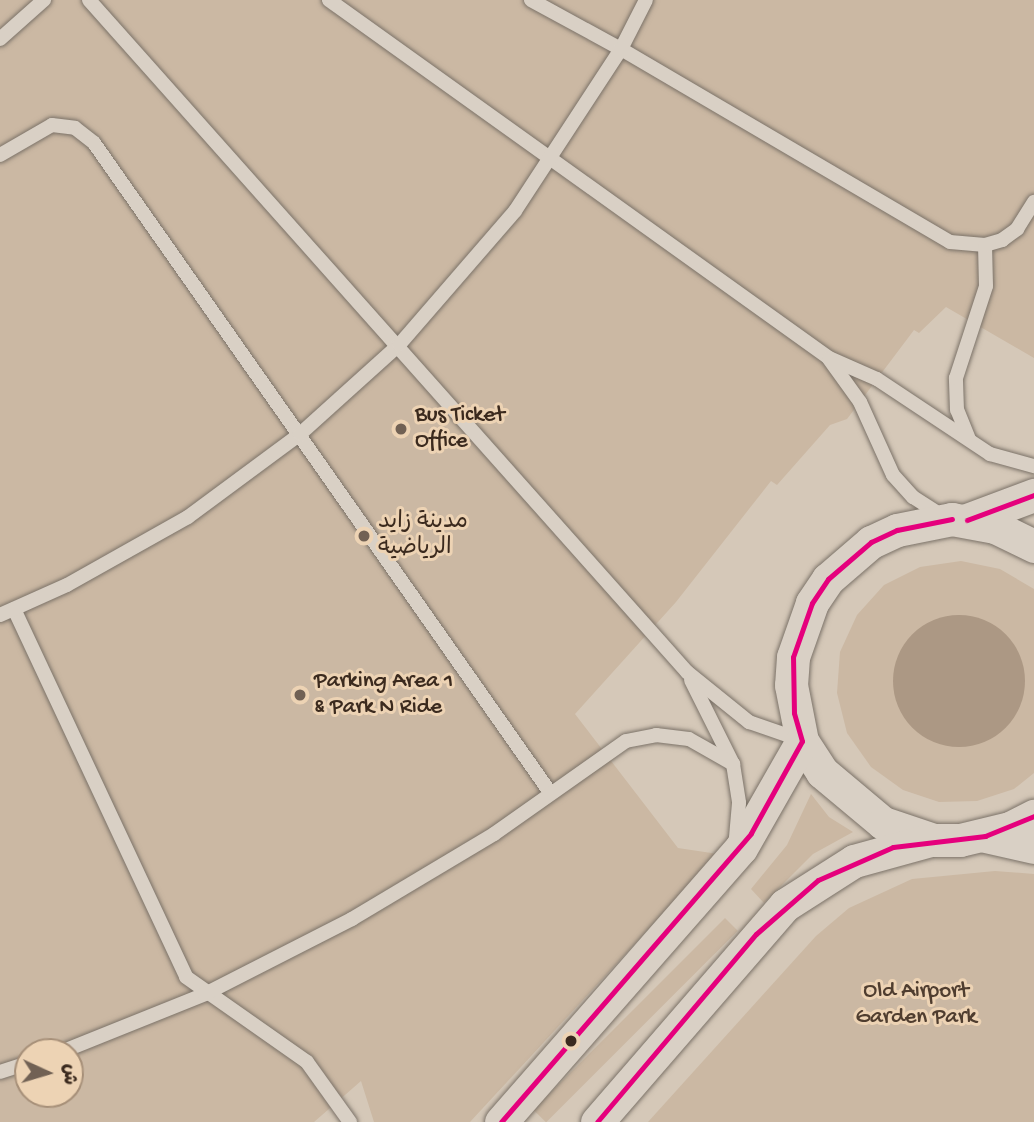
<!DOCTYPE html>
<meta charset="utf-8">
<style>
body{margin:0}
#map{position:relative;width:1034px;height:1122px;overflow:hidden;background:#d5c8b8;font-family:"Gochi Hand","Playpen Sans Arabic",sans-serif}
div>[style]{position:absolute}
.green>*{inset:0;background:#cbb8a3;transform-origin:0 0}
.water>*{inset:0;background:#ac9884}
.round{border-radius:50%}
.roads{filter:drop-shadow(0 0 2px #7b7268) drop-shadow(0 0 2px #7b7268)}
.service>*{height:14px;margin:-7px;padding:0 7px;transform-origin:7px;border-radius:7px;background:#d9d0c5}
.tertiary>*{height:33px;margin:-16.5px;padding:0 16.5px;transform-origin:16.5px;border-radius:16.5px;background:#d9d0c5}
.bus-1>*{height:5px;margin:-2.5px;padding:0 2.5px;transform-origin:2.5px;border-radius:2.5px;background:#e5007d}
.dots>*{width:19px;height:19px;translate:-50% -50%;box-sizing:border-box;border:4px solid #edd3b4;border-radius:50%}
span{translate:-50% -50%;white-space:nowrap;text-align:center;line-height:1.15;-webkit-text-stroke:6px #edd3b4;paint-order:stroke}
.poi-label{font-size:23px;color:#3b2a1e}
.left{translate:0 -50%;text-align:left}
.park-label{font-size:23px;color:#4f3d2f}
.north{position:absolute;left:14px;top:1038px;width:70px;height:70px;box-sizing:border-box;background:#edd3b4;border:2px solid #a68f78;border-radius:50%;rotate:94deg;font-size:19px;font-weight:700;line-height:28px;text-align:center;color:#3b2a1e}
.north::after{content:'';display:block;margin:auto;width:24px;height:32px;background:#716154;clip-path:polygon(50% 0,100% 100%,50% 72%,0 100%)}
</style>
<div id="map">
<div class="green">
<div style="clip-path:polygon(evenodd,0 0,1034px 0,1034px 358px,946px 307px,919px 333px,914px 330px,847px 419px,830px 425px,777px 485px,771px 481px,676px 602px,575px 714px,678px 848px,718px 854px,470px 1122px,374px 1122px,361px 1081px,314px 1122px,0 1122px,0 0,28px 1052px,70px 1052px,70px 1094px,28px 1094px,28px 1052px)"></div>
<div style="clip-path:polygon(961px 561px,1000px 569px,1034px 589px,1034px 773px,1014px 789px,977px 801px,939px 802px,903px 790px,871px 767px,847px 733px,837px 693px,840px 652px,857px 615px,884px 585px,920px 567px)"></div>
<div style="clip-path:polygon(811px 794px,829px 817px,853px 832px,813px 854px,764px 903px,751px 889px,787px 845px)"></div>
<div style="clip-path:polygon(995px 871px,1034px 874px,1034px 1122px,648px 1122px,816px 936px,849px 908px,912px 879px)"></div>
<div style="left:725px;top:918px;width:18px;height:271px;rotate:45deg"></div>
</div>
<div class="water">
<div class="round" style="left:893px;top:615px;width:132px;height:132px"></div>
</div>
<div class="roads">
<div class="service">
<div style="left:89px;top:0;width:900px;rotate:48.33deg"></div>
<div style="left:687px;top:672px;width:80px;rotate:38.9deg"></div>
<div style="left:749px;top:722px;width:55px;rotate:19.1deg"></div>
<div style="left:329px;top:0;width:615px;rotate:35.6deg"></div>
<div style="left:829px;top:358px;width:52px;rotate:23.6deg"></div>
<div style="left:877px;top:379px;width:136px;rotate:33.6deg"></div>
<div style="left:990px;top:454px;width:46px;rotate:15.3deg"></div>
<div style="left:531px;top:0;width:102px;rotate:28.6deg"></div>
<div style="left:621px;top:49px;width:55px;rotate:-63deg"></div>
<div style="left:0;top:39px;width:59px;rotate:-41.6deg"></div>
<div style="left:0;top:155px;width:60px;rotate:-30deg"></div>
<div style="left:52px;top:125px;width:23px;rotate:7deg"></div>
<div style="left:75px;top:128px;width:24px;rotate:38deg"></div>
<div style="left:94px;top:143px;width:792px;rotate:54.92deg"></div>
<div style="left:829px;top:359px;width:53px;rotate:54.2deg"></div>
<div style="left:860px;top:402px;width:80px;rotate:65.7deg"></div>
<div style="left:893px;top:475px;width:30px;rotate:48deg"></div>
<div style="left:913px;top:497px;width:33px;rotate:33deg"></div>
<div style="left:969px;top:439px;width:31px;rotate:-112deg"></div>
<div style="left:957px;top:410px;width:32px;rotate:-92deg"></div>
<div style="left:956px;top:378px;width:97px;rotate:-71.9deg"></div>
<div style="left:986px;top:286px;width:41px;rotate:-91.4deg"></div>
<div style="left:14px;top:609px;width:406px;rotate:64.9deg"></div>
<div style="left:186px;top:977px;width:148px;rotate:35.1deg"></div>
<div style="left:307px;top:1062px;width:74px;rotate:54.4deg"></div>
<div style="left:0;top:615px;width:73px;rotate:-24.1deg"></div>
<div style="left:67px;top:585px;width:139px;rotate:-29.3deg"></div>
<div style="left:188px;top:517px;width:139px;rotate:-36.5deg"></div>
<div style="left:300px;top:434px;width:133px;rotate:-42deg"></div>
<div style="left:399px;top:345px;width:177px;rotate:-49.1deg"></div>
<div style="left:515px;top:211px;width:194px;rotate:-56.8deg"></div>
<div style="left:621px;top:49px;width:381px;rotate:30.4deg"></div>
<div style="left:950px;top:242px;width:35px;rotate:5deg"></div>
<div style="left:985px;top:245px;width:18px;rotate:-16deg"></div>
<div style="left:1002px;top:240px;width:19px;rotate:-36deg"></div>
<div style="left:1017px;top:229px;width:32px;rotate:-58deg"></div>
<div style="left:691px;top:680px;width:94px;rotate:63.4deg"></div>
<div style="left:733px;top:764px;width:39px;rotate:81deg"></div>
<div style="left:739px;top:803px;width:35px;rotate:95deg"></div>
<div style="left:61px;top:1052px;width:155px;rotate:-21.9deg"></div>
<div style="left:205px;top:994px;width:165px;rotate:-27deg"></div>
<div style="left:352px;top:919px;width:165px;rotate:-30.9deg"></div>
<div style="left:494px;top:834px;width:161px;rotate:-35.2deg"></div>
<div style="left:626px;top:741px;width:31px;rotate:-11deg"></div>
<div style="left:656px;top:735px;width:33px;rotate:7deg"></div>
<div style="left:689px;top:739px;width:51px;rotate:29.6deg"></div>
<div style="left:0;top:1072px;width:29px;rotate:-18deg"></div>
</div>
<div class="tertiary">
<div style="left:967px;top:520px;width:72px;rotate:-20.5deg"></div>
<div style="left:1034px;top:546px;width:43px;rotate:-154deg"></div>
<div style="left:995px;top:527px;width:44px;rotate:-169.5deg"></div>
<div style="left:952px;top:519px;width:56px;rotate:168.7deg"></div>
<div style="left:897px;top:530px;width:29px;rotate:155deg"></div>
<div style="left:871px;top:542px;width:57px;rotate:139.3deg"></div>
<div style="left:828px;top:579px;width:29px;rotate:124deg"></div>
<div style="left:812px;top:603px;width:57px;rotate:109.4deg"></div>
<div style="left:793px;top:657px;width:28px;rotate:94deg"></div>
<div style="left:791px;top:685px;width:57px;rotate:78.9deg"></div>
<div style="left:802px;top:741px;width:37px;rotate:57deg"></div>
<div style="left:822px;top:772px;width:80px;rotate:39.9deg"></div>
<div style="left:883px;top:823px;width:54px;rotate:18.4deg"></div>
<div style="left:934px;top:840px;width:26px"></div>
<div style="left:960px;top:840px;width:51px;rotate:-13.5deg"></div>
<div style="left:1010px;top:828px;width:27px;rotate:-27deg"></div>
<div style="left:985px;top:836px;width:50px;rotate:12.7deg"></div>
<div style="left:501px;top:1122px;width:364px;rotate:-48.8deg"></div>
<div style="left:741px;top:848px;width:123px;rotate:-60.3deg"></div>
<div style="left:597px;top:1122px;width:287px;rotate:-49.1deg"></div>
<div style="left:785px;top:905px;width:82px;rotate:-32.5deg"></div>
<div style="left:854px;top:861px;width:79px;rotate:-15.4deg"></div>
</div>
</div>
<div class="bus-1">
<div style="left:967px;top:520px;width:72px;rotate:-20.5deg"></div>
<div style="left:501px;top:1122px;width:382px;rotate:-49.1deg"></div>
<div style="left:751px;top:833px;width:105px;rotate:-61deg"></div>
<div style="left:802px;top:741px;width:29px;rotate:-106deg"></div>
<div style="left:794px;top:713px;width:56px;rotate:-91deg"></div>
<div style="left:793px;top:657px;width:57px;rotate:-70.6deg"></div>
<div style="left:812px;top:603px;width:29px;rotate:-56deg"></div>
<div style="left:828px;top:579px;width:57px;rotate:-40.7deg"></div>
<div style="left:871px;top:542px;width:29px;rotate:-25deg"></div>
<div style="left:897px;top:530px;width:56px;rotate:-11.3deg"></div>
<div style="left:597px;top:1122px;width:246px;rotate:-49.8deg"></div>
<div style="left:756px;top:934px;width:82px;rotate:-41.1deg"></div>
<div style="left:818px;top:880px;width:82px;rotate:-23.7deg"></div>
<div style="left:893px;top:847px;width:93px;rotate:-6.8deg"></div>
<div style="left:985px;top:836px;width:53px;rotate:-22.2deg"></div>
</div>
<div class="dots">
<div style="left:401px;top:429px;background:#716154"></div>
<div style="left:364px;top:536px;background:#716154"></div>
<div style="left:300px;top:695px;background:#716154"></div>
<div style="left:571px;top:1041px;background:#3b2a1e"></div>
</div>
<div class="poi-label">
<span class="left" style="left:415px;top:429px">Bus Ticket<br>Office</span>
<span class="left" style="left:378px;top:536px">مدينة زايد<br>الرياضية</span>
<span class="left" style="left:314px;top:695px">Parking Area 1<br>&amp; Park N Ride</span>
</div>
<div class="park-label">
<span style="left:916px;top:1005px">Old Airport<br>Garden Park</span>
</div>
<div class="north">ش</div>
</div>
